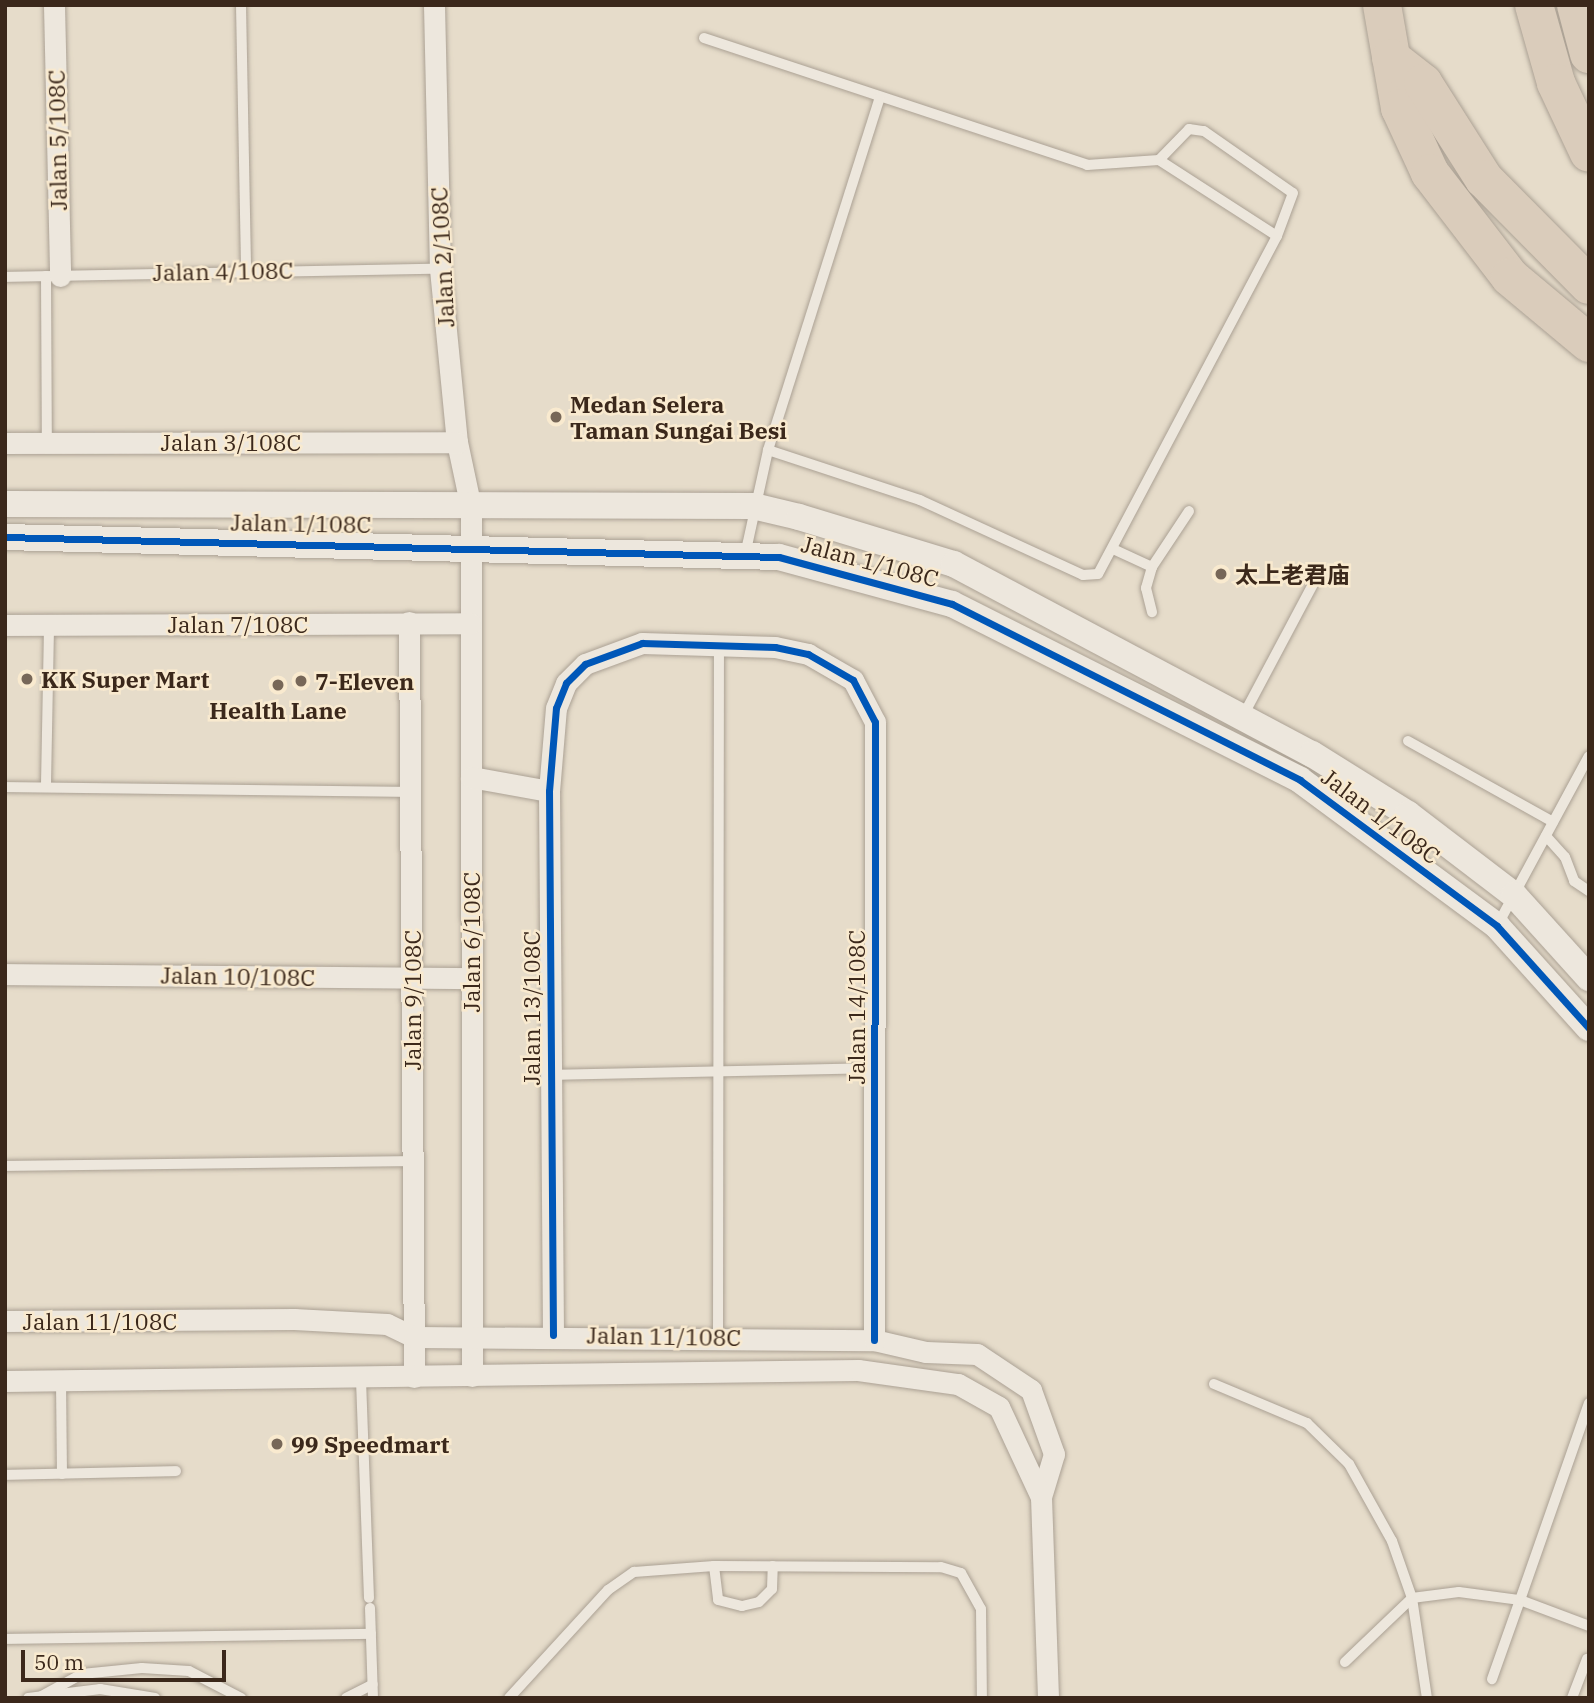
<!DOCTYPE html>
<meta charset="utf-8">
<style>
body{margin:0}
#map{position:relative;width:1594px;height:1703px;overflow:hidden;background:#e6dcca;font-family:"IBM Plex Serif","Noto Sans SC",serif}
div>[style]{position:absolute}
.roads{filter:drop-shadow(0 0 2px #aba194) drop-shadow(0 0 2px #aba194)}
.service>*{height:10px;margin:-5px;padding:0 5px;transform-origin:5px;border-radius:5px;background:#ede7dd}
.minor>*{height:21px;margin:-10.5px;padding:0 10.5px;transform-origin:10.5px;border-radius:10.5px;background:#ede7dd}
.tertiary>*{height:26px;margin:-13px;padding:0 13px;transform-origin:13px;border-radius:13px;background:#ede7dd}
.motorway>*{height:38px;margin:-19px;padding:0 19px;transform-origin:19px;border-radius:19px;background:#daccbb}
.cycleway>*{height:7px;margin:-3.5px;padding:0 3.5px;transform-origin:3.5px;border-radius:3.5px;background:#0057b8}
.dots>*{width:19px;height:19px;translate:-50% -50%;box-sizing:border-box;border:4px solid #f9eacf;border-radius:50%}
span{translate:-50% -50%;white-space:nowrap;text-align:center;line-height:1.15;-webkit-text-stroke:5px #f9eacf;paint-order:stroke}
.street-label{font-size:23px;color:#3b281b}
.poi-label{font-size:23px;color:#3b281b;font-weight:700}
.left{translate:0 -50%;text-align:left}
.frame{position:absolute;inset:0;border:7px solid #3b281b;pointer-events:none}
.scale{position:absolute;left:21px;top:1650px;width:205px;height:32px;box-sizing:border-box;border:4px solid #3b281b;border-top:0;padding-left:9px;font-size:21px;line-height:24px;white-space:nowrap;color:#3b281b;-webkit-text-stroke:5px #f9eacf;paint-order:stroke}
</style>
<div id="map">
<div class="roads">
<div class="service">
<div style="left:241px;top:5px;width:265px;rotate:88.9deg"></div>
<div style="left:704px;top:38px;width:404px;rotate:18.3deg"></div>
<div style="left:1087px;top:165px;width:72px;rotate:-4deg"></div>
<div style="left:1159px;top:160px;width:140px;rotate:32.8deg"></div>
<div style="left:1277px;top:236px;width:382px;rotate:117.9deg"></div>
<div style="left:1098px;top:574px;width:15px;rotate:176deg"></div>
<div style="left:1083px;top:575px;width:179px;rotate:-155.3deg"></div>
<div style="left:920px;top:500px;width:160px;rotate:-161.8deg"></div>
<div style="left:1159px;top:160px;width:43px;rotate:-45.9deg"></div>
<div style="left:1189px;top:129px;width:15px;rotate:8deg"></div>
<div style="left:1204px;top:131px;width:108px;rotate:34.9deg"></div>
<div style="left:1293px;top:193px;width:46px;rotate:110.4deg"></div>
<div style="left:46px;top:276px;width:166px;rotate:89.7deg"></div>
<div style="left:5px;top:277px;width:435px;rotate:-1.1deg"></div>
<div style="left:1113px;top:549px;width:43px;rotate:24.8deg"></div>
<div style="left:1152px;top:567px;width:67px;rotate:-56.5deg"></div>
<div style="left:745px;top:555px;width:107px;rotate:-77.6deg"></div>
<div style="left:768px;top:450px;width:370px;rotate:-72.4deg"></div>
<div style="left:1152px;top:567px;width:22px;rotate:106deg"></div>
<div style="left:1146px;top:588px;width:25px;rotate:76deg"></div>
<div style="left:1243px;top:716px;width:157px;rotate:-62deg"></div>
<div style="left:1408px;top:741px;width:166px;rotate:29.2deg"></div>
<div style="left:46px;top:784px;width:159px;rotate:-88.9deg"></div>
<div style="left:5px;top:787px;width:406px;rotate:0.7deg"></div>
<div style="left:1546px;top:836px;width:28px;rotate:48deg"></div>
<div style="left:1565px;top:857px;width:26px;rotate:69deg"></div>
<div style="left:1574px;top:881px;width:18px;rotate:34deg"></div>
<div style="left:1497px;top:926px;width:193px;rotate:-61.6deg"></div>
<div style="left:551px;top:1075px;width:324px;rotate:-1.2deg"></div>
<div style="left:5px;top:1166px;width:408px;rotate:-0.7deg"></div>
<div style="left:718px;top:1337px;width:690px;rotate:-89.92deg"></div>
<div style="left:361px;top:1380px;width:218px;rotate:87.9deg"></div>
<div style="left:61px;top:1381px;width:93px;rotate:89.4deg"></div>
<div style="left:1214px;top:1384px;width:101px;rotate:22.8deg"></div>
<div style="left:1307px;top:1423px;width:59px;rotate:44.3deg"></div>
<div style="left:1349px;top:1464px;width:88px;rotate:60.8deg"></div>
<div style="left:1392px;top:1541px;width:60px;rotate:70.7deg"></div>
<div style="left:1412px;top:1598px;width:47px;rotate:-7.3deg"></div>
<div style="left:1459px;top:1592px;width:62px;rotate:7.5deg"></div>
<div style="left:1520px;top:1600px;width:84px;rotate:109.5deg"></div>
<div style="left:1589px;top:1403px;width:209px;rotate:109.3deg"></div>
<div style="left:1520px;top:1600px;width:74px;rotate:20.6deg"></div>
<div style="left:5px;top:1475px;width:171px;rotate:-1.3deg"></div>
<div style="left:714px;top:1566px;width:34px;rotate:83deg"></div>
<div style="left:718px;top:1600px;width:25px;rotate:14deg"></div>
<div style="left:742px;top:1606px;width:17px;rotate:-13deg"></div>
<div style="left:759px;top:1602px;width:18px;rotate:-45deg"></div>
<div style="left:772px;top:1589px;width:23px;rotate:-88deg"></div>
<div style="left:1412px;top:1598px;width:101px;rotate:81.5deg"></div>
<div style="left:370px;top:1608px;width:90px;rotate:88.1deg"></div>
<div style="left:5px;top:1639px;width:366px;rotate:-0.8deg"></div>
<div style="left:1345px;top:1662px;width:93px;rotate:-43.7deg"></div>
<div style="left:40px;top:1697px;width:48px;rotate:-28.7deg"></div>
<div style="left:82px;top:1674px;width:60px;rotate:-5.7deg"></div>
<div style="left:142px;top:1668px;width:47px;rotate:3.7deg"></div>
<div style="left:189px;top:1671px;width:59px;rotate:27.4deg"></div>
<div style="left:28px;top:1698px;width:73px;rotate:-7.1deg"></div>
<div style="left:100px;top:1689px;width:56px;rotate:9.3deg"></div>
<div style="left:346px;top:1698px;width:30px;rotate:-27deg"></div>
<div style="left:509px;top:1698px;width:147px;rotate:-47.5deg"></div>
<div style="left:608px;top:1590px;width:32px;rotate:-35deg"></div>
<div style="left:634px;top:1572px;width:80px;rotate:-4.3deg"></div>
<div style="left:714px;top:1566px;width:227px;rotate:0.3deg"></div>
<div style="left:941px;top:1567px;width:21px;rotate:17deg"></div>
<div style="left:961px;top:1573px;width:41px;rotate:60.9deg"></div>
<div style="left:981px;top:1609px;width:89px;rotate:89.4deg"></div>
<div style="left:1572px;top:1698px;width:42px;rotate:-69deg"></div>
</div>
<div class="minor">
<div style="left:54px;top:5px;width:271px;rotate:88.7deg"></div>
<div style="left:434px;top:5px;width:264px;rotate:88.7deg"></div>
<div style="left:440px;top:269px;width:174px;rotate:84.4deg"></div>
<div style="left:457px;top:442px;width:67px;rotate:78deg"></div>
<div style="left:471px;top:508px;width:868px;rotate:89.93deg"></div>
<div style="left:5px;top:443px;width:452px;rotate:-0.1deg"></div>
<div style="left:409px;top:622px;width:755px;rotate:89.62deg"></div>
<div style="left:5px;top:625px;width:466px;rotate:-0.2deg"></div>
<div style="left:471px;top:777px;width:79px;rotate:10.2deg"></div>
<div style="left:5px;top:974px;width:466px;rotate:0.5deg"></div>
<div style="left:5px;top:1321px;width:289px;rotate:-0.4deg"></div>
<div style="left:294px;top:1319px;width:93px;rotate:3.1deg"></div>
<div style="left:387px;top:1324px;width:30px;rotate:26deg"></div>
<div style="left:414px;top:1337px;width:460px;rotate:0.4deg"></div>
<div style="left:874px;top:1340px;width:53px;rotate:13deg"></div>
<div style="left:926px;top:1352px;width:51px;rotate:2.2deg"></div>
<div style="left:977px;top:1354px;width:65px;rotate:33.7deg"></div>
<div style="left:1031px;top:1390px;width:68px;rotate:70.2deg"></div>
<div style="left:1054px;top:1454px;width:45px;rotate:106.8deg"></div>
<div style="left:1041px;top:1497px;width:201px;rotate:88deg"></div>
<div style="left:553px;top:1335px;width:544px;rotate:-90.42deg"></div>
<div style="left:549px;top:791px;width:83px;rotate:-85.2deg"></div>
<div style="left:556px;top:708px;width:27px;rotate:-68deg"></div>
<div style="left:566px;top:683px;width:27px;rotate:-45deg"></div>
<div style="left:585px;top:664px;width:61px;rotate:-20.2deg"></div>
<div style="left:642px;top:643px;width:133px;rotate:1.7deg"></div>
<div style="left:775px;top:647px;width:34px;rotate:12deg"></div>
<div style="left:808px;top:654px;width:52px;rotate:30deg"></div>
<div style="left:853px;top:680px;width:47px;rotate:62.4deg"></div>
<div style="left:875px;top:722px;width:618px;rotate:90.09deg"></div>
<div style="left:5px;top:1381px;width:853px;rotate:-0.74deg"></div>
<div style="left:858px;top:1370px;width:101px;rotate:8deg"></div>
<div style="left:958px;top:1384px;width:47px;rotate:29.3deg"></div>
<div style="left:999px;top:1407px;width:99px;rotate:65deg"></div>
</div>
<div class="tertiary">
<div style="left:5px;top:504px;width:748px;rotate:0.15deg"></div>
<div style="left:753px;top:506px;width:47px;rotate:13.4deg"></div>
<div style="left:799px;top:517px;width:162px;rotate:16.9deg"></div>
<div style="left:954px;top:564px;width:405px;rotate:28deg"></div>
<div style="left:1312px;top:754px;width:113px;rotate:32deg"></div>
<div style="left:1408px;top:814px;width:133px;rotate:37.4deg"></div>
<div style="left:1514px;top:895px;width:112px;rotate:47.9deg"></div>
<div style="left:5px;top:537px;width:774px;rotate:1.48deg"></div>
<div style="left:779px;top:557px;width:179px;rotate:15.2deg"></div>
<div style="left:952px;top:604px;width:390px;rotate:26.8deg"></div>
<div style="left:1300px;top:780px;width:245px;rotate:36.5deg"></div>
<div style="left:1497px;top:926px;width:137px;rotate:48deg"></div>
</div>
<div class="motorway">
<div style="left:1382px;top:5px;width:105px;rotate:80.1deg"></div>
<div style="left:1400px;top:108px;width:72px;rotate:65.2deg"></div>
<div style="left:1430px;top:173px;width:131px;rotate:52.4deg"></div>
<div style="left:1510px;top:277px;width:103px;rotate:39.9deg"></div>
<div style="left:1534px;top:5px;width:81px;rotate:74.2deg"></div>
<div style="left:1556px;top:83px;width:77px;rotate:64.8deg"></div>
<div style="left:1576px;top:5px;width:51px;rotate:75.1deg"></div>
<div style="left:1391px;top:58px;width:41px;rotate:38deg"></div>
<div style="left:1423px;top:83px;width:114px;rotate:57.6deg"></div>
<div style="left:1484px;top:179px;width:149px;rotate:45.3deg"></div>
</div>
</div>
<div class="cycleway">
<div style="left:5px;top:537px;width:774px;rotate:1.48deg"></div>
<div style="left:779px;top:557px;width:179px;rotate:15.2deg"></div>
<div style="left:952px;top:604px;width:390px;rotate:26.8deg"></div>
<div style="left:1300px;top:780px;width:245px;rotate:36.5deg"></div>
<div style="left:1497px;top:926px;width:137px;rotate:48deg"></div>
<div style="left:553px;top:1335px;width:544px;rotate:-90.42deg"></div>
<div style="left:549px;top:791px;width:83px;rotate:-85.2deg"></div>
<div style="left:556px;top:708px;width:27px;rotate:-68deg"></div>
<div style="left:566px;top:683px;width:27px;rotate:-45deg"></div>
<div style="left:585px;top:664px;width:61px;rotate:-20.2deg"></div>
<div style="left:642px;top:643px;width:133px;rotate:1.7deg"></div>
<div style="left:775px;top:647px;width:34px;rotate:12deg"></div>
<div style="left:808px;top:654px;width:52px;rotate:30deg"></div>
<div style="left:853px;top:680px;width:47px;rotate:62.4deg"></div>
<div style="left:875px;top:722px;width:618px;rotate:90.09deg"></div>
</div>
<div class="dots">
<div style="left:556px;top:417px;background:#776758"></div>
<div style="left:1221px;top:574px;background:#776758"></div>
<div style="left:27px;top:679px;background:#776758"></div>
<div style="left:301px;top:681px;background:#776758"></div>
<div style="left:278px;top:685px;background:#776758"></div>
<div style="left:277px;top:1444px;background:#776758"></div>
</div>
<div class="street-label">
<span style="left:57px;top:140px;rotate:-91deg">Jalan 5/108C</span>
<span style="left:442px;top:257px;rotate:-93deg">Jalan 2/108C</span>
<span style="left:223px;top:271px;rotate:-1deg">Jalan 4/108C</span>
<span style="left:231px;top:442px">Jalan 3/108C</span>
<span style="left:301px;top:523px;rotate:1deg">Jalan 1/108C</span>
<span style="left:870px;top:561px;rotate:15deg">Jalan 1/108C</span>
<span style="left:238px;top:624px">Jalan 7/108C</span>
<span style="left:1381px;top:816px;rotate:37deg">Jalan 1/108C</span>
<span style="left:471px;top:942px;rotate:-90deg">Jalan 6/108C</span>
<span style="left:238px;top:976px;rotate:1deg">Jalan 10/108C</span>
<span style="left:412px;top:1000px;rotate:-90deg">Jalan 9/108C</span>
<span style="left:856px;top:1007px;rotate:-90deg">Jalan 14/108C</span>
<span style="left:531px;top:1008px;rotate:-90deg">Jalan 13/108C</span>
<span style="left:100px;top:1321px">Jalan 11/108C</span>
<span style="left:664px;top:1336px;rotate:1deg">Jalan 11/108C</span>
</div>
<div class="poi-label">
<span class="left" style="left:570px;top:417px">Medan Selera<br>Taman Sungai Besi</span>
<span class="left" style="left:1235px;top:574px">太上老君庙</span>
<span class="left" style="left:41px;top:679px">KK Super Mart</span>
<span class="left" style="left:315px;top:681px">7-Eleven</span>
<span style="left:278px;top:710px">Health Lane</span>
<span class="left" style="left:291px;top:1444px">99 Speedmart</span>
</div>
<div class="frame"></div>
<div class="scale">50 m</div>
</div>
